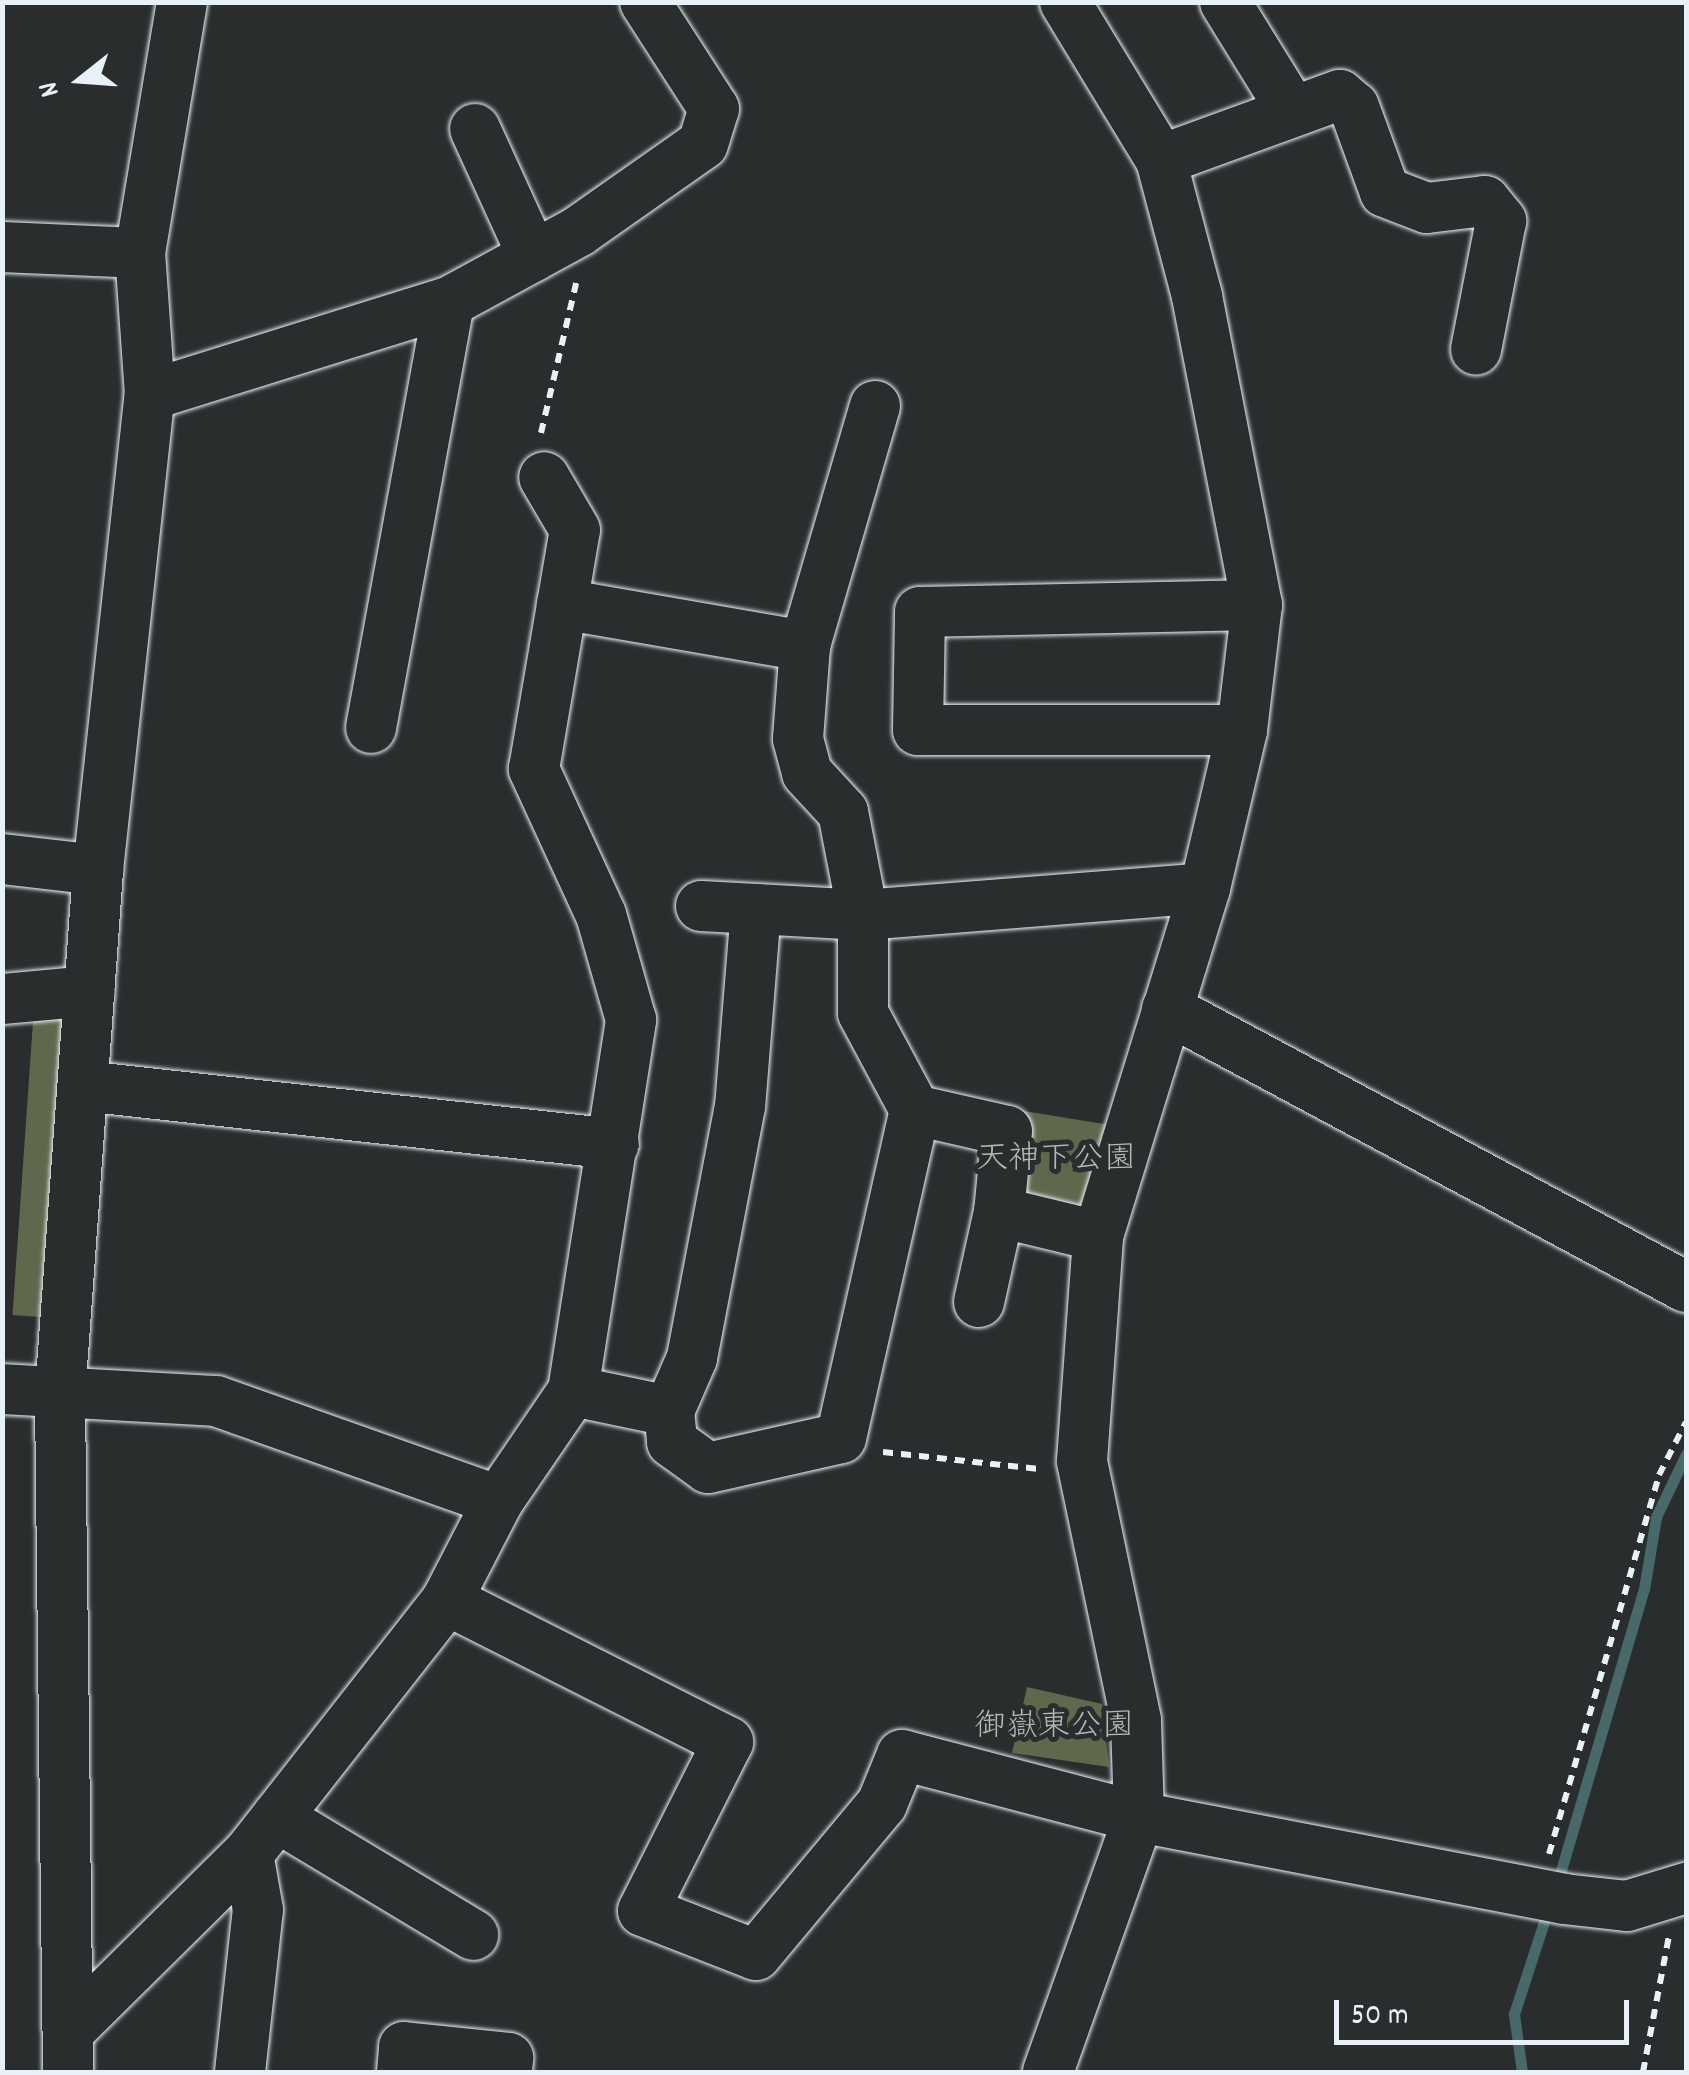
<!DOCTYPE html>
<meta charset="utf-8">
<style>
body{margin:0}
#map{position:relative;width:1689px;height:2075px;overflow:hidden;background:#2a2d2e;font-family:Dekko,"Klee One",sans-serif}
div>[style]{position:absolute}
.green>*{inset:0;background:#5f674d;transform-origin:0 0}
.stream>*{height:11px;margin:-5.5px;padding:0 5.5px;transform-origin:5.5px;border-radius:5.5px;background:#49686a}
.path>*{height:6px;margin-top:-3px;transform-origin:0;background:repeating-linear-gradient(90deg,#e8f1f8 0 10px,transparent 0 18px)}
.roads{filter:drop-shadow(0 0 2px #e8f1f8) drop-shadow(0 0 2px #e8f1f8)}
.minor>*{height:50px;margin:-25px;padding:0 25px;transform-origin:25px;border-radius:25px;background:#2a2d2e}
span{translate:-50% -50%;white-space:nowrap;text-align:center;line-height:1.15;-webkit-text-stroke:10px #2a2d2e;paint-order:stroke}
.park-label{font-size:32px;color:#b1bab4}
.frame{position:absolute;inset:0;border:5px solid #e8f1f8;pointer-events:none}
.north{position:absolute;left:30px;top:30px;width:100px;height:100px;-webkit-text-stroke:8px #2a2d2e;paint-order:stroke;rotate:253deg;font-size:28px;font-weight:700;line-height:40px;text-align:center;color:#e8f1f8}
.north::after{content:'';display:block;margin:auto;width:35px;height:45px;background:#e8f1f8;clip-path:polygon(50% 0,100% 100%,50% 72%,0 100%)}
.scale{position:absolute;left:1334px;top:2000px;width:295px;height:45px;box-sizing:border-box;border:5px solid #e8f1f8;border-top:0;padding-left:12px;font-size:30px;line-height:35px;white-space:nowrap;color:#e8f1f8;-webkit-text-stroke:8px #2a2d2e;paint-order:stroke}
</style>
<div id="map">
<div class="green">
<div style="left:79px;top:1009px;width:310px;height:45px;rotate:94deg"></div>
<div style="clip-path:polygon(1018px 1110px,1110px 1125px,1086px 1222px,1014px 1207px)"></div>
<div style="clip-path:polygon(1027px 1687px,1102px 1704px,1109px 1767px,1012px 1753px)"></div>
</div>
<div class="stream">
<div style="left:1557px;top:1884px;width:308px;rotate:-73.6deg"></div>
<div style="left:1644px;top:1589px;width:73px;rotate:-80.5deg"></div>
<div style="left:1656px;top:1517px;width:70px;rotate:-64.5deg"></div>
<div style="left:1522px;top:2072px;width:59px;rotate:-97.9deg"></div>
<div style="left:1514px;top:2014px;width:114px;rotate:-72deg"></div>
</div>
<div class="path">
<div style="left:541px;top:433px;width:157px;rotate:-76.8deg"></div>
<div style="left:883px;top:1452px;width:157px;rotate:6.2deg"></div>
<div style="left:1549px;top:1854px;width:395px;rotate:-73.8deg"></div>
<div style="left:1659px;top:1475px;width:59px;rotate:-63deg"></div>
<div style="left:1643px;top:2072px;width:138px;rotate:-79.2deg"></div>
</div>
<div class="roads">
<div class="minor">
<div style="left:1225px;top:2px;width:129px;rotate:58.3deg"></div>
<div style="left:475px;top:129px;width:140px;rotate:65.5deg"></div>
<div style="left:1161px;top:160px;width:190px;rotate:-20deg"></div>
<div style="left:1340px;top:95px;width:18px;rotate:41deg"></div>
<div style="left:1354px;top:107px;width:90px;rotate:70deg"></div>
<div style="left:1385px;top:192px;width:45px;rotate:20.9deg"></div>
<div style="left:1427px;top:208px;width:58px;rotate:-6.9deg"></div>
<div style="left:1485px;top:201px;width:26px;rotate:51deg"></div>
<div style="left:1501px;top:221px;width:131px;rotate:101deg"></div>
<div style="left:2px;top:247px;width:138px;rotate:2.5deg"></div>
<div style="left:150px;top:395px;width:313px;rotate:-17.3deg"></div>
<div style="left:449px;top:302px;width:148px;rotate:-28.6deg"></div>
<div style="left:579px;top:231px;width:151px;rotate:-35.1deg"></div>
<div style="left:703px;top:144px;width:37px;rotate:-73deg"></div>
<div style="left:714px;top:109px;width:127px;rotate:-122.8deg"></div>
<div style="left:875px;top:406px;width:250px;rotate:106.3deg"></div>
<div style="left:805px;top:646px;width:93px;rotate:94.3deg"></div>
<div style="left:798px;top:739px;width:35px;rotate:75deg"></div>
<div style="left:807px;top:773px;width:53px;rotate:47.3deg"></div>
<div style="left:843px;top:812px;width:105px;rotate:79deg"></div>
<div style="left:863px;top:915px;width:98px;rotate:90deg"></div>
<div style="left:863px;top:1013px;width:110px;rotate:61.8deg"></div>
<div style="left:915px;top:1110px;width:94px;rotate:12.9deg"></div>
<div style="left:1007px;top:1131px;width:81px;rotate:95.6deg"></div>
<div style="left:999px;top:1212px;width:102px;rotate:13.6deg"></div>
<div style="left:562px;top:604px;width:247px;rotate:9.8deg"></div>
<div style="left:371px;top:728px;width:433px;rotate:-79.6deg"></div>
<div style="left:1242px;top:730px;width:324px;rotate:180deg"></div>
<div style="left:918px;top:730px;width:118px;rotate:-89deg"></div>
<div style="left:920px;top:612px;width:337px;rotate:-1.2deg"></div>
<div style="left:2px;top:859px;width:97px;rotate:6.5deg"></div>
<div style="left:701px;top:906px;width:55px;rotate:3.1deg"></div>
<div style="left:756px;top:909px;width:198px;rotate:94.6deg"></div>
<div style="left:740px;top:1106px;width:257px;rotate:100.8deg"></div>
<div style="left:692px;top:1358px;width:58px;rotate:113.5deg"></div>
<div style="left:669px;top:1411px;width:31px;rotate:84deg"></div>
<div style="left:672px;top:1442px;width:44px;rotate:35.8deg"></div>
<div style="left:708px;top:1468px;width:136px;rotate:-12.7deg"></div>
<div style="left:841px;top:1438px;width:336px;rotate:-77.3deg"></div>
<div style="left:756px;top:909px;width:107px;rotate:3.2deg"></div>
<div style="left:863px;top:915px;width:343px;rotate:-4.5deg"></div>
<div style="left:2px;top:999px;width:88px;rotate:-5.2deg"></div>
<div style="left:1167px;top:1009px;width:589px;rotate:28.18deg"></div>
<div style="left:83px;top:1086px;width:534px;rotate:6.23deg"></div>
<div style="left:979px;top:1302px;width:92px;rotate:-77.5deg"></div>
<div style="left:2px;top:1389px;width:214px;rotate:3.2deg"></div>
<div style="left:216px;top:1401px;width:299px;rotate:19.5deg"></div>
<div style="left:573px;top:1391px;width:98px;rotate:11.8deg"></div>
<div style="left:447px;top:1600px;width:315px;rotate:26.8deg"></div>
<div style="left:728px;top:1742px;width:189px;rotate:116.7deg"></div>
<div style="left:643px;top:1911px;width:121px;rotate:21.3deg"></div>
<div style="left:756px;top:1955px;width:197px;rotate:-50.2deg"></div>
<div style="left:882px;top:1804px;width:53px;rotate:-67.8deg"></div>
<div style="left:902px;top:1755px;width:245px;rotate:14.7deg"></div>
<div style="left:1139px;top:1817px;width:433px;rotate:10.9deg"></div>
<div style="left:1564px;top:1899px;width:63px;rotate:6.3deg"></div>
<div style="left:1627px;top:1906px;width:62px;rotate:-17deg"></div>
<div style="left:277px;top:1817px;width:229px;rotate:31deg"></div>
<div style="left:73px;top:2027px;width:246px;rotate:-44.7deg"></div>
<div style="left:248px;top:1854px;width:323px;rotate:-51.9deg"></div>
<div style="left:447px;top:1600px;width:111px;rotate:-62.7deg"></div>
<div style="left:498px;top:1501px;width:133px;rotate:-55.7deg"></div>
<div style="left:573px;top:1391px;width:376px;rotate:-81.1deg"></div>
<div style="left:631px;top:1020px;width:109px;rotate:-105.9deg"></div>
<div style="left:601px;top:915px;width:161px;rotate:-114.7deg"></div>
<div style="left:534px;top:769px;width:242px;rotate:-80.3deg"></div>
<div style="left:575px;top:530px;width:61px;rotate:-120.3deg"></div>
<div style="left:68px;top:2072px;width:678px;rotate:-90.68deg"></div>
<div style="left:60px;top:1394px;width:525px;rotate:-85.85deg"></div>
<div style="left:98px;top:870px;width:478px;rotate:-83.8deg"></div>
<div style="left:150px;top:395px;width:142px;rotate:-94deg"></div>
<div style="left:140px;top:253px;width:254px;rotate:-80.5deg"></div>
<div style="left:240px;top:2072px;width:163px;rotate:-83.7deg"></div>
<div style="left:258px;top:1910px;width:57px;rotate:-100.1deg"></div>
<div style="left:402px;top:2072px;width:25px;rotate:-85deg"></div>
<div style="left:404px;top:2047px;width:105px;rotate:6deg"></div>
<div style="left:508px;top:2058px;width:14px;rotate:94deg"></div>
<div style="left:1048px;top:2072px;width:271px;rotate:-70.4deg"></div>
<div style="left:1139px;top:1817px;width:97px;rotate:-91.8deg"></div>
<div style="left:1136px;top:1720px;width:265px;rotate:-101.8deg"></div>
<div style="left:1082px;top:1461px;width:226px;rotate:-85.9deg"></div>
<div style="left:1098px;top:1236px;width:364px;rotate:-72.9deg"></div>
<div style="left:1205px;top:888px;width:162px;rotate:-76.8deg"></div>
<div style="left:1242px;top:730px;width:126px;rotate:-83.2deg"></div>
<div style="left:1257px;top:605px;width:315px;rotate:-101deg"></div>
<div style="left:1197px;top:296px;width:141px;rotate:-104.8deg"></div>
<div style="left:1161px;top:160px;width:185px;rotate:-121.3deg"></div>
</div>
</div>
<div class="park-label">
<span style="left:1056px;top:1161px">天神下公園</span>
<span style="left:1054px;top:1728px">御嶽東公園</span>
</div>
<div class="frame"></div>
<div class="north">N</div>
<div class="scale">50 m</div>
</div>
